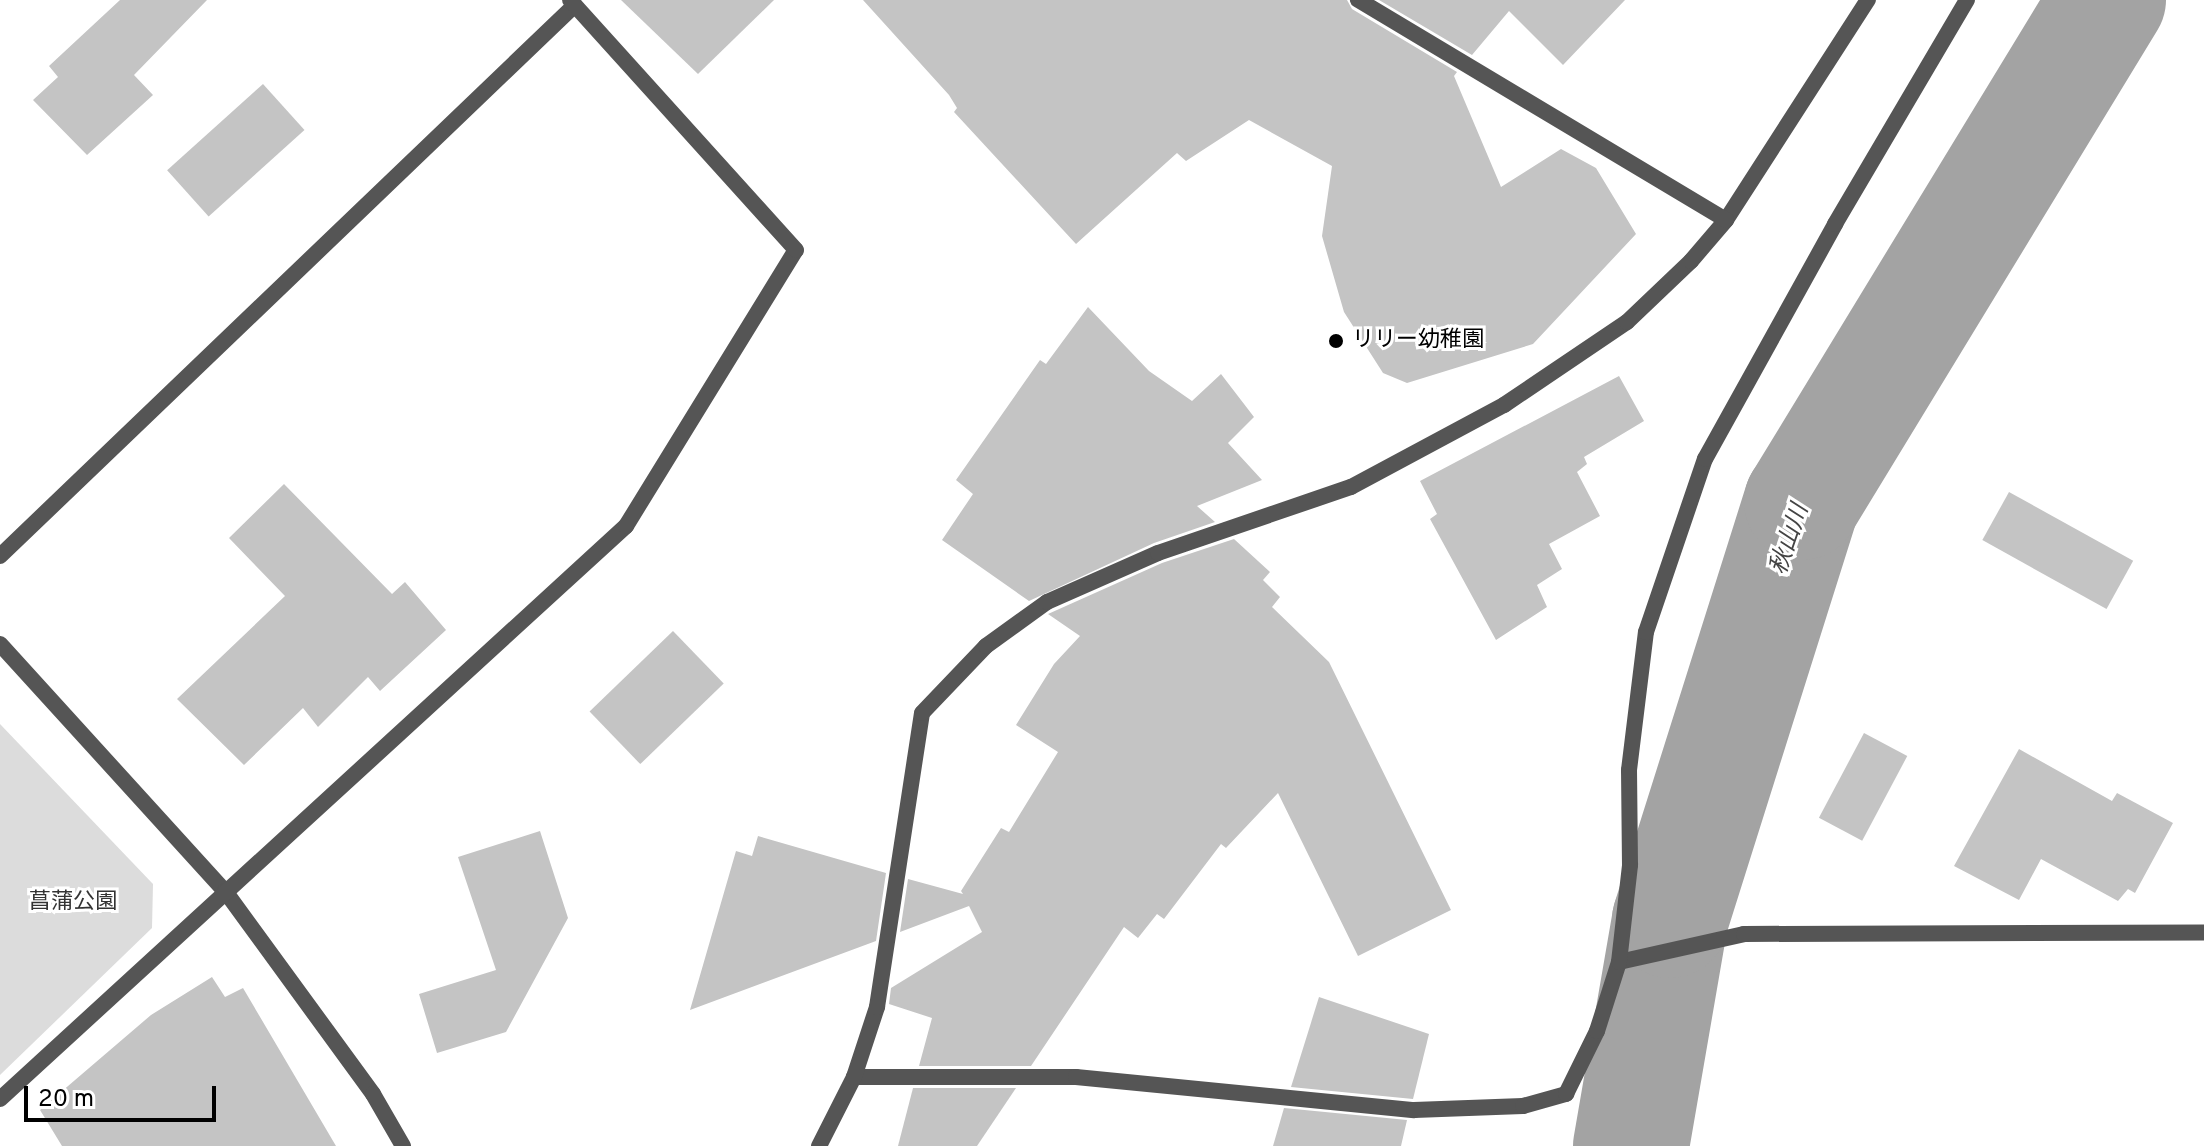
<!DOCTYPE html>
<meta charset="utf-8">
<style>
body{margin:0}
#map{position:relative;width:2204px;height:1146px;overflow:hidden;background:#fff;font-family:Overpass,"Noto Sans JP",sans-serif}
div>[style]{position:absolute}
.green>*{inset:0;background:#dcdcdc}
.river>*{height:116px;margin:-58px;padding:0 58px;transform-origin:58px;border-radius:58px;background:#a3a3a3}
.building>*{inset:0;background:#c4c4c4;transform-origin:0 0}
.minor>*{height:16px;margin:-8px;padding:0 8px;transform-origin:8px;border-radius:8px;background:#555}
.dots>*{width:22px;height:22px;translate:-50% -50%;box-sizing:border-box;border:4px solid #fff;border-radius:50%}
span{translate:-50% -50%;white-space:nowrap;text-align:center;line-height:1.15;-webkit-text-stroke:6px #fff;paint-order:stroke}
.poi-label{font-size:22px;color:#000}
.left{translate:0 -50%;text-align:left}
.park-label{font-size:22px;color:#333}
.water-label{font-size:24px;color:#444;font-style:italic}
.scale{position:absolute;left:24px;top:1086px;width:192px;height:36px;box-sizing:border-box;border:4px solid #000;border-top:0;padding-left:10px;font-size:24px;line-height:28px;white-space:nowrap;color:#000;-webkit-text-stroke:6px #fff;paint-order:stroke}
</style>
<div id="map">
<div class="green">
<div style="clip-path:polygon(0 724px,153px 884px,152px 928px,0 1075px)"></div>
</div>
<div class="river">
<div style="left:1631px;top:1146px;width:229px;rotate:-80.2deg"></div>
<div style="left:1670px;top:920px;width:438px;rotate:-72.5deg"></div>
<div style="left:1802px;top:502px;width:588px;rotate:-58.64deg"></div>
</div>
<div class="building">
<div style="clip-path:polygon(120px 0,207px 0,134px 75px,153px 95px,87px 155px,33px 100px,58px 77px,49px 66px)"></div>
<div style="clip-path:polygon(621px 0,774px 0,698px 74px)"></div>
<div style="clip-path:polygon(863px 0,1347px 0,1352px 9px,1457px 72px,1454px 76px,1501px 187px,1561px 149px,1596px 168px,1636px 234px,1533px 344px,1407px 383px,1383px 373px,1344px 312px,1322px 236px,1332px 166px,1249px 120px,1186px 161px,1177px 153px,1076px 244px,954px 112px,957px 108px,949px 95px)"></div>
<div style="clip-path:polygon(1379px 0,1625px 0,1563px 65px,1509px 11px,1472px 55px)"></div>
<div style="left:263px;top:84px;width:62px;height:129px;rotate:48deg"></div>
<div style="clip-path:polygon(1088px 307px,1149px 371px,1192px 401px,1221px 374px,1254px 417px,1228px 443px,1262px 480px,1197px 506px,1215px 522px,1154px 543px,1029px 601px,942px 540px,973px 494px,956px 480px,1040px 360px,1046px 364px)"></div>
<div style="clip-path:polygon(1619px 376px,1644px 421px,1584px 457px,1587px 464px,1577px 472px,1600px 516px,1549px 544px,1562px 569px,1537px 585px,1547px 607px,1496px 640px,1430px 519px,1437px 514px,1420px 481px)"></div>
<div style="clip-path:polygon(284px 484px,392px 594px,405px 582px,446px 630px,380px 691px,368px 677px,318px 727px,303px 708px,244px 765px,177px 699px,285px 596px,229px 538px)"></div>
<div style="left:2009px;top:492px;width:142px;height:55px;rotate:29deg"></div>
<div style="clip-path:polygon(1234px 539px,1270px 572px,1263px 580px,1280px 597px,1272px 607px,1329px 662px,1451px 910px,1358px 956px,1278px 793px,1226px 848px,1221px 844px,1164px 919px,1157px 914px,1138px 938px,1124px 927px,1031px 1066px,919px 1066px,932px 1018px,889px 1004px,891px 988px,982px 932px,969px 906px,900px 932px,908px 879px,963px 894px,961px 891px,1001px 828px,1009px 832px,1058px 752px,1016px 725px,1054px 664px,1080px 636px,1048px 614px,1162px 563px)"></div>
<div style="left:673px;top:631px;width:73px;height:116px;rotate:46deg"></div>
<div style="left:1864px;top:733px;width:49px;height:96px;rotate:28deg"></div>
<div style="clip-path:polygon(2019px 749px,2112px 801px,2117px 793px,2173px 823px,2135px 893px,2128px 889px,2118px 901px,2041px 859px,2019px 900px,1954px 866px)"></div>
<div style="clip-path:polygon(540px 831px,568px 918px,506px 1032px,437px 1053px,419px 994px,496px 970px,458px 857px)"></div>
<div style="clip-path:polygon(758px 836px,886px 873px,876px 941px,690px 1010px,736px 851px,752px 856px)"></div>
<div style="clip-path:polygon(212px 977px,225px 997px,243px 988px,336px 1146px,62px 1146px,40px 1110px,151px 1015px)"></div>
<div style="clip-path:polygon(1319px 997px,1429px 1034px,1413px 1099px,1291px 1087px)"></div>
<div style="clip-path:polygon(913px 1088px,1016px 1088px,977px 1146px,898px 1146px)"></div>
<div style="clip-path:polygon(1284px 1108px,1407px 1120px,1401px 1146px,1273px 1146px)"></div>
</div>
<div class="minor">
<div style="left:1726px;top:220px;width:262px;rotate:-57.2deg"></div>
<div style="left:0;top:556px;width:796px;rotate:-43.78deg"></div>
<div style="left:0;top:644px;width:334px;rotate:47.7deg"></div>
<div style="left:225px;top:891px;width:251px;rotate:53.9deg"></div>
<div style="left:373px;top:1094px;width:60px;rotate:60deg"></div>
<div style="left:1619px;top:962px;width:128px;rotate:-12.6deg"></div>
<div style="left:1744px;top:934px;width:460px;rotate:-0.2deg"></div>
<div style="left:854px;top:1077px;width:222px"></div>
<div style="left:1076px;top:1077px;width:340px;rotate:5.6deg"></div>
<div style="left:1414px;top:1110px;width:109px;rotate:-2.1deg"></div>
<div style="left:1523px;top:1106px;width:45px;rotate:-15.6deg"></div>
<div style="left:1566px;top:1094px;width:70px;rotate:-63.8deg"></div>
<div style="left:1597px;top:1031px;width:72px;rotate:-72.3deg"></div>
<div style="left:1619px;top:962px;width:98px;rotate:-83.5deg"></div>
<div style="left:1630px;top:865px;width:95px;rotate:-90.6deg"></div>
<div style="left:1629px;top:770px;width:139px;rotate:-83deg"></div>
<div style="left:1646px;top:632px;width:183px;rotate:-71.2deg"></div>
<div style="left:1705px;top:459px;width:269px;rotate:-61deg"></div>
<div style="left:1835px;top:224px;width:260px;rotate:-59.5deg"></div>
<div style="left:0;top:1099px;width:849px;rotate:-42.47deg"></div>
<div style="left:626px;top:526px;width:324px;rotate:-58.4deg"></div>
<div style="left:796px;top:250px;width:337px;rotate:-132.1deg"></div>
<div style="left:819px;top:1146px;width:77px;rotate:-63.1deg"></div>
<div style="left:854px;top:1077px;width:74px;rotate:-71.8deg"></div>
<div style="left:877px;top:1007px;width:297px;rotate:-81.3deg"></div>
<div style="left:922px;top:713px;width:93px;rotate:-46.3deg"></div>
<div style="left:986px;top:646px;width:75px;rotate:-35.8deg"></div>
<div style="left:1047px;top:602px;width:121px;rotate:-23.8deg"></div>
<div style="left:1158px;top:553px;width:204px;rotate:-18.9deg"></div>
<div style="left:1351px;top:487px;width:174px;rotate:-28.2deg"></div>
<div style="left:1504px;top:405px;width:148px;rotate:-34deg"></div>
<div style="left:1627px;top:322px;width:88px;rotate:-43.6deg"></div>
<div style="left:1691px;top:261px;width:54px;rotate:-49.5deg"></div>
<div style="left:1726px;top:220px;width:429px;rotate:-149.1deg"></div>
</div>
<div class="dots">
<div style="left:1336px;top:341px;background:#000"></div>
</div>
<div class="poi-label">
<span class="left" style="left:1352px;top:341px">リリー幼稚園</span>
</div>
<div class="park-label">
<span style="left:73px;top:903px">菖蒲公園</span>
</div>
<div class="water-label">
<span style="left:1791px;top:540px;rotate:-71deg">秋山川</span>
</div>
<div class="scale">20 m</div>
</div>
